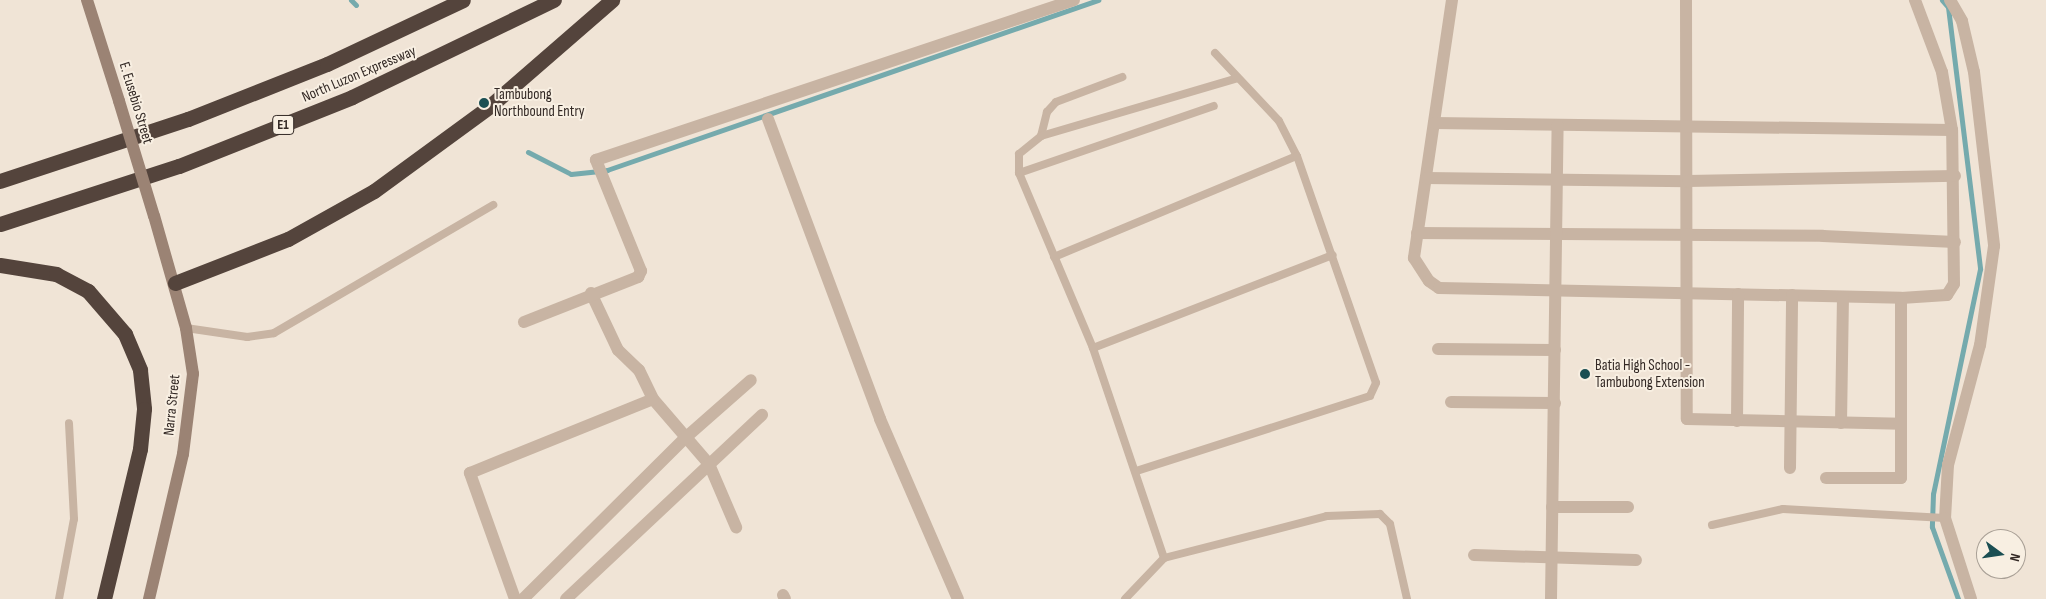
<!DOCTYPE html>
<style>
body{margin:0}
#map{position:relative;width:2046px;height:599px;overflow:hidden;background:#f0e4d6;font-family:"Sofia Sans Condensed",sans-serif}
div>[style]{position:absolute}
.stream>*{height:5px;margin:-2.5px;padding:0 2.5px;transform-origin:2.5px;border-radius:2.5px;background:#75aaad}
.lane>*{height:8px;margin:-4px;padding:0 4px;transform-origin:4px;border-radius:4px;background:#c8b4a3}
.street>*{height:12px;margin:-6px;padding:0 6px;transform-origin:6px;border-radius:6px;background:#c8b4a3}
.secondary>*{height:12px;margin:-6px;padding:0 6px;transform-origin:6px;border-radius:6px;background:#9b8374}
.highway>*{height:15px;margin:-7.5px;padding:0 7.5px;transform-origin:7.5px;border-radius:7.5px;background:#54443c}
.secondary-bridge>*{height:12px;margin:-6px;padding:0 6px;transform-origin:6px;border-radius:6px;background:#9b8374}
.dots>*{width:14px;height:14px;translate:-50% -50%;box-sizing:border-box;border:2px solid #f8efe2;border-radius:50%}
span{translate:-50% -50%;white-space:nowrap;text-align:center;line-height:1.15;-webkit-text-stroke:4px #f8efe2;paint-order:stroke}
.shield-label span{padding:1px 4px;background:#f8efe2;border:1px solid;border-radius:4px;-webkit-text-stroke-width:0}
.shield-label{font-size:14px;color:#332925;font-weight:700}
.street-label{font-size:15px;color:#332925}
.poi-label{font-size:15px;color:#332925}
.left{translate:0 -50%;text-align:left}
.north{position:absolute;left:1976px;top:529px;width:50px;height:50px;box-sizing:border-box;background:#f8efe2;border:1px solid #a9a096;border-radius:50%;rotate:104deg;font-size:14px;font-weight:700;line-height:20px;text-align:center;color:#332925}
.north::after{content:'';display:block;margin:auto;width:18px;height:22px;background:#1b4f53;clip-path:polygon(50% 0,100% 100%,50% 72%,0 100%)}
</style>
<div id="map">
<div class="stream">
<div style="left:351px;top:0;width:7px;rotate:45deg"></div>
<div style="left:1942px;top:0;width:9px;rotate:49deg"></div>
<div style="left:1948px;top:7px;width:264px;rotate:83deg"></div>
<div style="left:1980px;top:269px;width:230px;rotate:101.8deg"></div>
<div style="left:1933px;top:494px;width:33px;rotate:92deg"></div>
<div style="left:1932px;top:527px;width:77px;rotate:70.1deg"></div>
<div style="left:528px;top:152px;width:48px;rotate:27.1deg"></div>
<div style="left:571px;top:174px;width:36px;rotate:-6deg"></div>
<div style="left:607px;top:170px;width:520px;rotate:-19.1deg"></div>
</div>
<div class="lane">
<div style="left:1215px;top:53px;width:93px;rotate:46.7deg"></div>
<div style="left:1279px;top:121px;width:39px;rotate:63deg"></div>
<div style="left:1041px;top:136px;width:25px;rotate:-76deg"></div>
<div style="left:1047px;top:112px;width:13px;rotate:-48deg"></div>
<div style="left:1056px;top:102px;width:71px;rotate:-20.7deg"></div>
<div style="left:1019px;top:173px;width:19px;rotate:-90deg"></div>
<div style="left:1019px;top:154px;width:28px;rotate:-39deg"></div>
<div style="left:1041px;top:136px;width:205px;rotate:-16.4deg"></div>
<div style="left:1054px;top:257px;width:263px;rotate:-22.6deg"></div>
<div style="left:1297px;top:156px;width:240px;rotate:70.8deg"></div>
<div style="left:1376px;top:383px;width:14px;rotate:115deg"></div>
<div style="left:1370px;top:396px;width:245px;rotate:162.2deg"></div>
<div style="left:186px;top:328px;width:62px;rotate:8.4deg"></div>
<div style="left:247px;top:337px;width:27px;rotate:-8deg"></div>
<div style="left:274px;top:333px;width:254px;rotate:-30.3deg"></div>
<div style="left:1093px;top:348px;width:257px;rotate:-21.2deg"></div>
<div style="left:1712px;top:525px;width:73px;rotate:-12.7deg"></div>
<div style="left:1783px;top:509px;width:162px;rotate:3.2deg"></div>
<div style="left:1164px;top:558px;width:222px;rotate:-108.7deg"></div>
<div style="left:1093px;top:348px;width:190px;rotate:-112.9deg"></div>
<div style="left:1019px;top:173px;width:206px;rotate:-19deg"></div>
<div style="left:59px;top:599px;width:81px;rotate:-79.4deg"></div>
<div style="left:74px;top:519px;width:96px;rotate:-93deg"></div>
<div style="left:1125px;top:599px;width:57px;rotate:-46.4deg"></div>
<div style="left:1164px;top:558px;width:168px;rotate:-14.4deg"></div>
<div style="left:1327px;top:516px;width:53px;rotate:-2.2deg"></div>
<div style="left:1380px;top:514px;width:14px;rotate:45deg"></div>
<div style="left:1390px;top:524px;width:77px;rotate:77.2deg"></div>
</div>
<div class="street">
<div style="left:1452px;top:0;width:261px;rotate:98.4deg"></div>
<div style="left:1414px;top:258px;width:27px;rotate:57deg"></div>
<div style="left:1429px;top:281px;width:12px;rotate:35deg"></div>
<div style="left:1439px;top:288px;width:462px;rotate:1.2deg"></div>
<div style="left:1901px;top:298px;width:46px;rotate:-3.7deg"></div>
<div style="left:1947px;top:295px;width:13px;rotate:-58deg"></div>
<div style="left:1954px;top:284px;width:154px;rotate:-90.7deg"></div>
<div style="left:1952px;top:130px;width:59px;rotate:-99.8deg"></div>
<div style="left:1942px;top:72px;width:77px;rotate:-110.6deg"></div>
<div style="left:1686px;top:0;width:419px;rotate:89.9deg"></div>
<div style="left:1687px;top:419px;width:214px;rotate:1.3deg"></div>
<div style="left:1950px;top:0;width:24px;rotate:60deg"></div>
<div style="left:1962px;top:21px;width:52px;rotate:76.8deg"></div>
<div style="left:1974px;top:72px;width:175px;rotate:83.4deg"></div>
<div style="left:1994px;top:246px;width:100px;rotate:98deg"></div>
<div style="left:1980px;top:345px;width:124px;rotate:104.9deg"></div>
<div style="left:1948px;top:465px;width:53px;rotate:93.2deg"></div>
<div style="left:1945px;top:518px;width:85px;rotate:72.2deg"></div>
<div style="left:768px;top:119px;width:320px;rotate:69.5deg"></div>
<div style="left:880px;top:419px;width:196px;rotate:66.6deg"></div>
<div style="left:1434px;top:123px;width:518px;rotate:0.77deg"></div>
<div style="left:1426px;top:178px;width:262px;rotate:0.7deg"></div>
<div style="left:1688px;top:181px;width:267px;rotate:-1.1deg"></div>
<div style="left:1417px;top:233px;width:406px;rotate:0.4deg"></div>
<div style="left:1823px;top:236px;width:132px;rotate:2.6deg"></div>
<div style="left:591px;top:293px;width:63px;rotate:64.7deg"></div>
<div style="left:618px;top:350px;width:29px;rotate:44deg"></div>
<div style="left:639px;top:370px;width:32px;rotate:64deg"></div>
<div style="left:653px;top:399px;width:86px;rotate:49.3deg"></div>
<div style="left:709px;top:464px;width:69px;rotate:66.8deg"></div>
<div style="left:524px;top:322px;width:123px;rotate:-21.5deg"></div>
<div style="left:638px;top:277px;width:7px;rotate:-63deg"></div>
<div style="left:641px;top:271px;width:120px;rotate:-112.1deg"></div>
<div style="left:596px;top:160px;width:504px;rotate:-18.51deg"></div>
<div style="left:1438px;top:349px;width:117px;rotate:0.5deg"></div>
<div style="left:1451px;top:402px;width:104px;rotate:0.6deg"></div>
<div style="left:1737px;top:421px;width:127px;rotate:-89.5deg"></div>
<div style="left:1841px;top:423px;width:126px;rotate:-89.1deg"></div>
<div style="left:1790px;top:468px;width:173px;rotate:-89.3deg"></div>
<div style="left:1826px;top:478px;width:75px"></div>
<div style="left:1901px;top:478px;width:180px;rotate:-90deg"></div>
<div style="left:1552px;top:507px;width:76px"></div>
<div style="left:1474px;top:555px;width:162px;rotate:1.8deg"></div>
<div style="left:783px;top:595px;width:4px;rotate:63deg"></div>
<div style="left:515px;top:599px;width:134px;rotate:-109.7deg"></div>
<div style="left:470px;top:473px;width:197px;rotate:-22deg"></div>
<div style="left:523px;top:599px;width:227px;rotate:-44.8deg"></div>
<div style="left:684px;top:439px;width:89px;rotate:-41.4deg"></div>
<div style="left:566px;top:599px;width:269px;rotate:-43.2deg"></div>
<div style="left:1551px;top:599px;width:474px;rotate:-89.2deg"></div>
</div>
<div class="secondary">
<div style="left:87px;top:0;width:106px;rotate:72.4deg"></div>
<div style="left:149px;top:599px;width:149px;rotate:-76.8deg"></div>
<div style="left:183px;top:454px;width:81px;rotate:-82.9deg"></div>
<div style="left:193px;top:374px;width:47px;rotate:-98.7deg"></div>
<div style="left:186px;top:328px;width:116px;rotate:-105.9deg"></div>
</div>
<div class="highway">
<div style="left:0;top:181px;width:198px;rotate:-18.3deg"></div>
<div style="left:188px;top:119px;width:149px;rotate:-21.6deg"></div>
<div style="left:327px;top:64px;width:150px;rotate:-25.2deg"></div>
<div style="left:0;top:224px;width:188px;rotate:-18deg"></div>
<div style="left:179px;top:166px;width:186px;rotate:-21.7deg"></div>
<div style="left:352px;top:97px;width:224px;rotate:-25.7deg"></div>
<div style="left:0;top:265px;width:57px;rotate:9.1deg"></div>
<div style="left:56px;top:274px;width:36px;rotate:28deg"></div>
<div style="left:88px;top:291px;width:57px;rotate:49.3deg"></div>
<div style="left:125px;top:334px;width:39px;rotate:67deg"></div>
<div style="left:140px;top:370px;width:39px;rotate:84deg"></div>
<div style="left:144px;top:409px;width:40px;rotate:95.7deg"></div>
<div style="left:140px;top:449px;width:154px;rotate:103.5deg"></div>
<div style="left:175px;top:283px;width:121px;rotate:-21.3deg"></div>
<div style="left:288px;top:239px;width:98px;rotate:-29.2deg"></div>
<div style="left:374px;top:191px;width:144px;rotate:-36.2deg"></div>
<div style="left:490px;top:106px;width:162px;rotate:-41deg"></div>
</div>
<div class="secondary-bridge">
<div style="left:119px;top:101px;width:120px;rotate:73.1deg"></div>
</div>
<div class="dots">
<div style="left:484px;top:103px;background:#1b4f53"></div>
<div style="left:1585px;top:374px;background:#1b4f53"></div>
</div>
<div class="shield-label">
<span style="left:283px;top:125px">E1</span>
</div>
<div class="street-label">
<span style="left:359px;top:74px;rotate:-23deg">North Luzon Expressway</span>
<span style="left:136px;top:103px;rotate:73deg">E. Eusebio Street</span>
<span style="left:172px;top:405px;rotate:-84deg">Narra Street</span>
</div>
<div class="poi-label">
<span class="left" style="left:494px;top:103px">Tambubong<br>Northbound Entry</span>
<span class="left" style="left:1595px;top:374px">Batia High School -<br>Tambubong Extension</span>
</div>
<div class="north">N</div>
</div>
